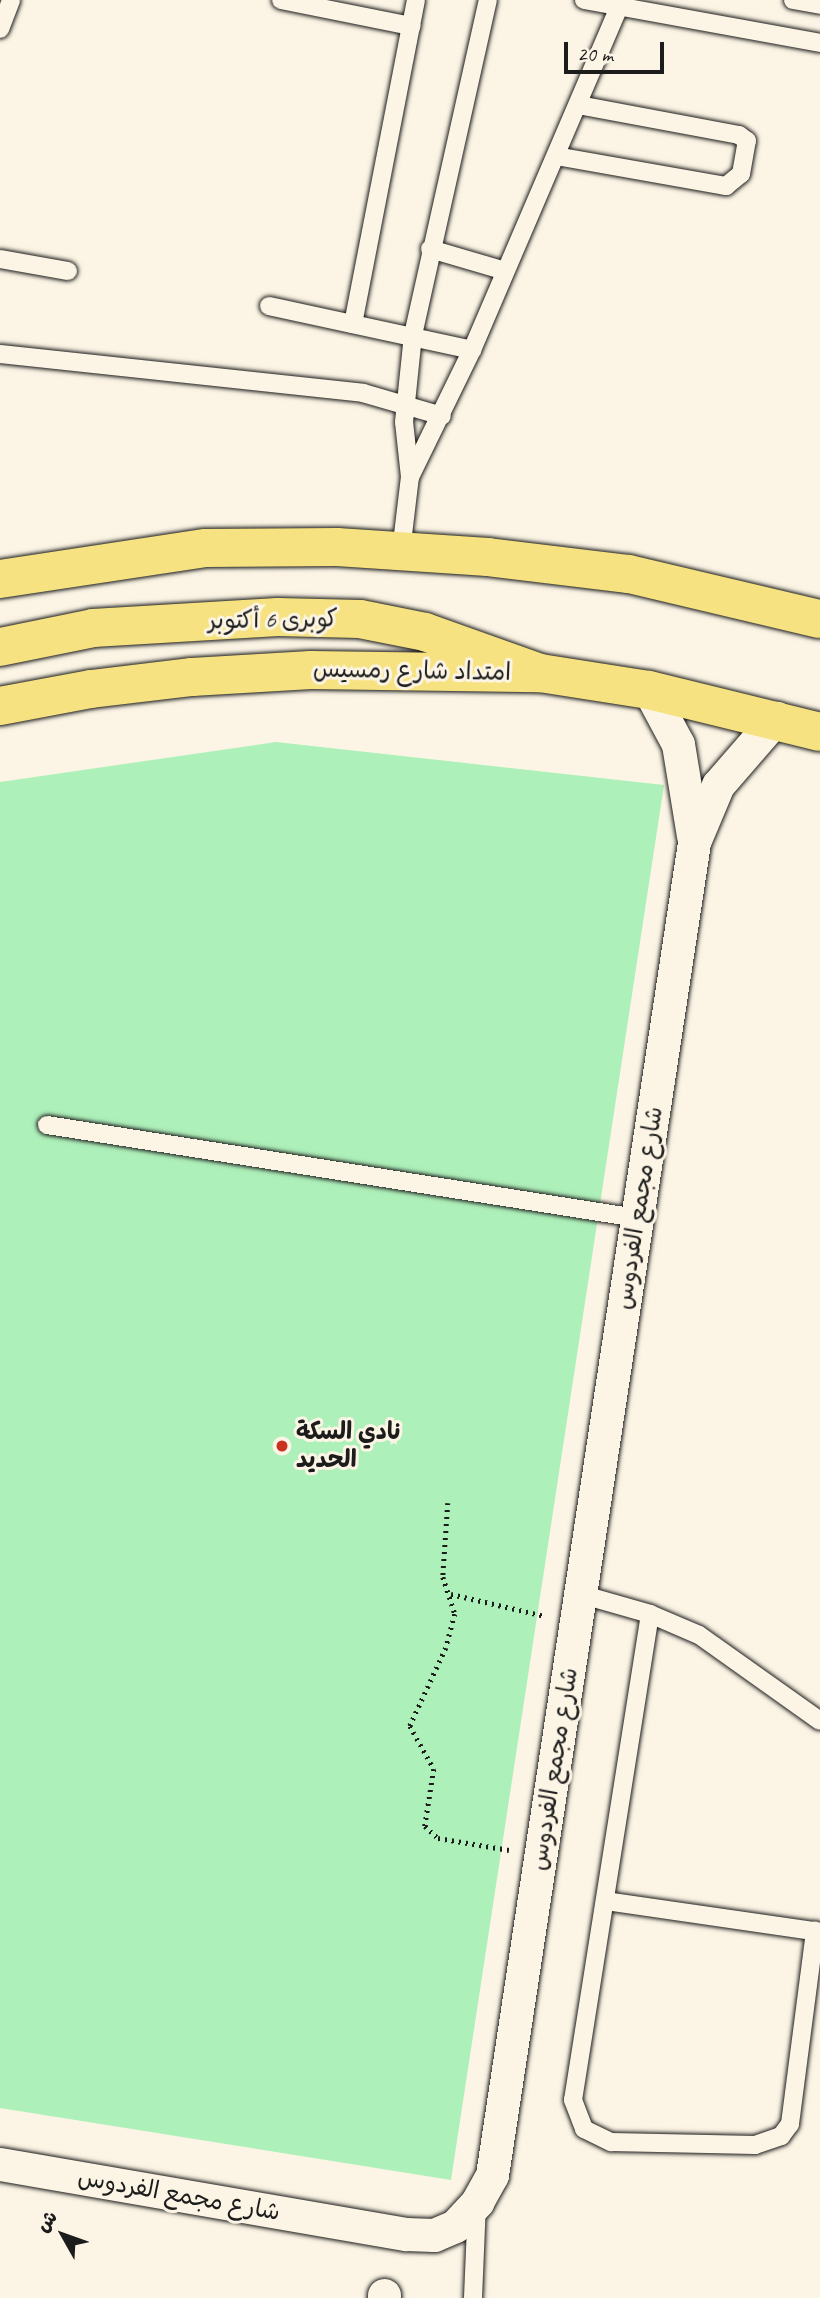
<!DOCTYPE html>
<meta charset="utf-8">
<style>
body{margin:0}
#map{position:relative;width:820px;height:2298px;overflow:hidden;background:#fcf5e5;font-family:Caveat,"Playpen Sans Arabic",sans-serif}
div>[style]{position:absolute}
.green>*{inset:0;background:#aef0ba}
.path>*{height:4.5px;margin-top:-2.25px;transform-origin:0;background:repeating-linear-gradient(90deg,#1c1c1c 0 2px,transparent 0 7px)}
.roads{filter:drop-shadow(0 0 2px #1c1c1c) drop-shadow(0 0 2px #1c1c1c)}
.service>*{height:18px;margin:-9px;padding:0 9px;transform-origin:9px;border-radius:9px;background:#fcf5e5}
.minor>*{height:33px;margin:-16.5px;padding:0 16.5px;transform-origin:16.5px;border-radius:16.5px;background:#fcf5e5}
.trunk>*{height:38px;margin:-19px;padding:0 19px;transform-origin:19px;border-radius:19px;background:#f7e281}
.motorway>*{height:38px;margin:-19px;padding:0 19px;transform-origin:19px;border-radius:19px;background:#f7e281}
.dots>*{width:19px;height:19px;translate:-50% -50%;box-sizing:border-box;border:4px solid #fcf5e5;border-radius:50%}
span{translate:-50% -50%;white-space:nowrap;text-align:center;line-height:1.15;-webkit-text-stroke:6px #fcf5e5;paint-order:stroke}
.street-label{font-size:24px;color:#1c1c1c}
.poi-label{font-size:24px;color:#1c1c1c;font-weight:700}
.left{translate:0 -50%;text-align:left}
.north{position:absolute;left:28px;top:2200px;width:70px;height:70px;-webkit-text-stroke:5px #fcf5e5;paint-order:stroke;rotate:310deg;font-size:19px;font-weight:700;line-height:28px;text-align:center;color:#1c1c1c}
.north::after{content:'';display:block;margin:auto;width:24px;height:32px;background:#1c1c1c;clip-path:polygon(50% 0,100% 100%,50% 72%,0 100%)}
.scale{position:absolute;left:564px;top:42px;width:100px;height:32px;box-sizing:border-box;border:4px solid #1c1c1c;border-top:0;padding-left:9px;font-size:21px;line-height:24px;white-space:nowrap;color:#1c1c1c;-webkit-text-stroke:5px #fcf5e5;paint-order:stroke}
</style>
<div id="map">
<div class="green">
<div style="clip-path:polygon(276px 742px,664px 785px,451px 2180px,0 2108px,0 782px)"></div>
</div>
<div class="path">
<div style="left:448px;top:1503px;width:74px;rotate:93.9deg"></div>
<div style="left:443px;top:1577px;width:39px;rotate:72deg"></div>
<div style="left:455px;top:1614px;width:35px;rotate:105deg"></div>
<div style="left:446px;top:1648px;width:86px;rotate:114.8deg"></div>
<div style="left:410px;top:1726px;width:49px;rotate:60.8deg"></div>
<div style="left:434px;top:1769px;width:58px;rotate:99deg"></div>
<div style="left:425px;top:1826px;width:18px;rotate:43deg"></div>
<div style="left:438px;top:1838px;width:72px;rotate:9.6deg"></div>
<div style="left:451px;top:1594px;width:97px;rotate:13.2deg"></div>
</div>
<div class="roads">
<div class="service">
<div style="left:281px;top:0;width:133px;rotate:11.3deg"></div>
<div style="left:584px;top:0;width:240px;rotate:10.3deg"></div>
<div style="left:793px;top:0;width:27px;rotate:10deg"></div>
<div style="left:0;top:29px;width:31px;rotate:-69deg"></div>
<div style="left:556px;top:156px;width:173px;rotate:10deg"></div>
<div style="left:726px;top:186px;width:19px;rotate:-39deg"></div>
<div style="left:741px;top:174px;width:34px;rotate:-80deg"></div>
<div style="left:747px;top:141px;width:10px;rotate:-143deg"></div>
<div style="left:739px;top:135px;width:164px;rotate:-169.4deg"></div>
<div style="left:430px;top:249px;width:78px;rotate:16.3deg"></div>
<div style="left:0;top:259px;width:69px;rotate:10deg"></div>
<div style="left:269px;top:306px;width:208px;rotate:12.2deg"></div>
<div style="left:353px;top:324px;width:330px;rotate:-79deg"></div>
<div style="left:0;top:354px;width:365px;rotate:6.1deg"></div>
<div style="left:363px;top:393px;width:82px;rotate:16.2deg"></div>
<div style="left:410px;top:477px;width:141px;rotate:-64deg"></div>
<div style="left:472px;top:350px;width:381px;rotate:-66.8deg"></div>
<div style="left:401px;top:551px;width:75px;rotate:-83.1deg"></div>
<div style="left:410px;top:477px;width:55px;rotate:-96.2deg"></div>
<div style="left:404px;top:422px;width:87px;rotate:-84.1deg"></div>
<div style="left:413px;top:335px;width:343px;rotate:-77.4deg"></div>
<div style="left:47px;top:1125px;width:597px;rotate:8.96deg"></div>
<div style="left:580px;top:1594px;width:73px;rotate:15.9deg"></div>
<div style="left:650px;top:1614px;width:53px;rotate:23.2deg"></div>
<div style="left:699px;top:1635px;width:148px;rotate:35.4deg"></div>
<div style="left:650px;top:1614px;width:492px;rotate:99deg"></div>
<div style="left:573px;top:2100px;width:31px;rotate:69deg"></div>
<div style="left:584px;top:2129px;width:30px;rotate:26deg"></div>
<div style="left:611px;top:2142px;width:144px;rotate:1.2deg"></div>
<div style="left:755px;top:2145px;width:28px;rotate:-19deg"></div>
<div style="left:781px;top:2136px;width:15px;rotate:-53deg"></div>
<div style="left:790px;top:2124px;width:195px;rotate:-82.6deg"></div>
<div style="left:605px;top:1901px;width:217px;rotate:8.2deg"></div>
<div style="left:473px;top:2298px;width:94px;rotate:-87.6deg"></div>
</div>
<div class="minor">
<div style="left:649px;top:690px;width:61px;rotate:61.8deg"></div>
<div style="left:678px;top:744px;width:93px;rotate:80.7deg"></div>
<div style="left:0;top:2164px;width:412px;rotate:9.8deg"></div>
<div style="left:406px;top:2234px;width:28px;rotate:2deg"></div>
<div style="left:434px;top:2235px;width:23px;rotate:-23deg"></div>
<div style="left:455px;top:2226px;width:33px;rotate:-47deg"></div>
<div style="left:477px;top:2202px;width:31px;rotate:-61deg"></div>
<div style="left:492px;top:2175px;width:1348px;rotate:-81.38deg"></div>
<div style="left:694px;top:842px;width:62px;rotate:-67.2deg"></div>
<div style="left:718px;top:785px;width:89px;rotate:-49.1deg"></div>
<div style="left:384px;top:2298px;width:3px;rotate:-90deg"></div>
</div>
<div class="trunk">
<div style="left:0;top:579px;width:208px;rotate:-8.6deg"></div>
<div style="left:206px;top:548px;width:131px;rotate:-0.4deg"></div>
<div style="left:337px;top:547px;width:151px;rotate:3.8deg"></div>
<div style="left:488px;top:557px;width:142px;rotate:6.9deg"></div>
<div style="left:629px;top:574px;width:196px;rotate:13.3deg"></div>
<div style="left:0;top:706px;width:93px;rotate:-10.6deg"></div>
<div style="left:91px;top:689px;width:102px;rotate:-6.8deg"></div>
<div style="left:192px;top:677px;width:119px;rotate:-3.4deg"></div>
<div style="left:311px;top:670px;width:229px;rotate:0.8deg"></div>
<div style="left:540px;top:673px;width:110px;rotate:8.9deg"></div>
<div style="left:649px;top:690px;width:176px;rotate:13.8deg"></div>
</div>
<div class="motorway">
<div style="left:0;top:647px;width:95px;rotate:-11.5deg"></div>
<div style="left:93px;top:628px;width:185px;rotate:-3.4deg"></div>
<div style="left:278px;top:617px;width:82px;rotate:1.4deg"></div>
<div style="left:360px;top:619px;width:66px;rotate:11.3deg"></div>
<div style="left:425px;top:632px;width:122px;rotate:19.6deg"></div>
</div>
</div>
<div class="dots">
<div style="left:282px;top:1446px;background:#c8321e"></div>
</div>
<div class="street-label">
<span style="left:273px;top:620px;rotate:-1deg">كوبرى 6 أكتوبر</span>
<span style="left:412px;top:671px;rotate:1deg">امتداد شارع رمسيس</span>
<span style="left:639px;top:1208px;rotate:-81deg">شارع مجمع الفردوس</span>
<span style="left:554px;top:1769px;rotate:-81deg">شارع مجمع الفردوس</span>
<span style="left:179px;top:2195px;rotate:10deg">شارع مجمع الفردوس</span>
</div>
<div class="poi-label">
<span class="left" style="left:296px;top:1446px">نادي السكة<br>الحديد</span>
</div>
<div class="north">ش</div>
<div class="scale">20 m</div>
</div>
